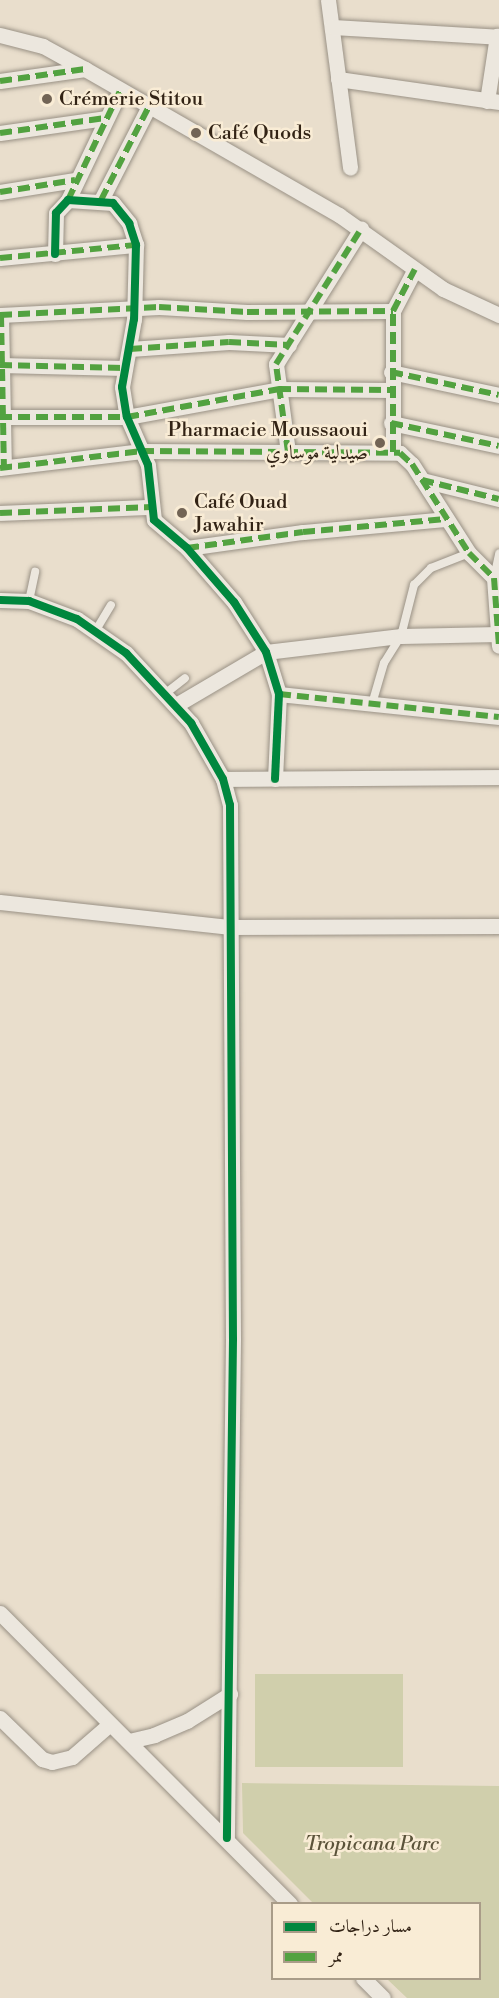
<!DOCTYPE html>
<meta charset="utf-8">
<style>
body{margin:0}
#map{position:relative;width:499px;height:1998px;overflow:hidden;background:#e9decc;font-family:"Libre Bodoni",Amiri,serif}
div>[style]{position:absolute}
.green>*{inset:0;background:#d0cfac;transform-origin:0 0}
.roads{filter:drop-shadow(0 0 2px #999185) drop-shadow(0 0 2px #999185)}
.service>*{height:8px;margin:-4px;padding:0 4px;transform-origin:4px;border-radius:4px;background:#ece7de}
.minor>*{height:15px;margin:-7.5px;padding:0 7.5px;transform-origin:7.5px;border-radius:7.5px;background:#ece7de}
.quiet>*{height:6px;margin-top:-3px;transform-origin:0;background:repeating-linear-gradient(90deg,#52a240 0 12px,transparent 0 18px)}
.cycleway>*{height:8px;margin:-4px;padding:0 4px;transform-origin:4px;border-radius:4px;background:#00873e}
.dots>*{width:16px;height:16px;translate:-50% -50%;box-sizing:border-box;border:3px solid #f9ecd5;border-radius:50%}
span{translate:-50% -50%;white-space:nowrap;text-align:center;line-height:1.15;-webkit-text-stroke:5px #f9ecd5;paint-order:stroke}
.poi-label{font-size:20px;color:#322315}
.left{translate:0 -50%;text-align:left}
.right{translate:-100% -50%;text-align:right}
.park-label{font-size:20px;color:#5b533a;font-style:italic}
.legend{position:absolute;left:271px;top:1902px;width:210px;height:78px;box-sizing:border-box;background:#f9ecd5;border:2px solid #a99c88;margin:0;padding:8px 10px;list-style:none;font-size:18px;color:#322315}
.legend li{display:flex;align-items:center;gap:12px;height:30px}
.legend b{width:30px;border:2px solid #a99c88}
</style>
<div id="map">
<div class="green">
<div style="left:255px;top:1674px;width:148px;height:93px"></div>
<div style="clip-path:polygon(242px 1783px,499px 1786px,499px 1998px,407px 1998px,387px 1979px,480px 1978px,480px 1904px,313px 1903px,243px 1833px)"></div>
</div>
<div class="roads">
<div class="service">
<div style="left:494px;top:578px;width:25px;rotate:-78deg"></div>
<div style="left:29px;top:601px;width:30px;rotate:-78deg"></div>
<div style="left:96px;top:630px;width:29px;rotate:-59deg"></div>
<div style="left:166px;top:693px;width:24px;rotate:-38deg"></div>
<div style="left:372px;top:704px;width:43px;rotate:-73.7deg"></div>
<div style="left:384px;top:663px;width:32px;rotate:-58deg"></div>
<div style="left:401px;top:636px;width:53px;rotate:-75.7deg"></div>
<div style="left:414px;top:585px;width:24px;rotate:-45deg"></div>
<div style="left:431px;top:568px;width:41px;rotate:-21.5deg"></div>
</div>
<div class="minor">
<div style="left:328px;top:0;width:169px;rotate:82.5deg"></div>
<div style="left:332px;top:27px;width:167px;rotate:3.4deg"></div>
<div style="left:0;top:35px;width:44px;rotate:14.3deg"></div>
<div style="left:43px;top:46px;width:48px;rotate:28.7deg"></div>
<div style="left:85px;top:69px;width:293px;rotate:29.9deg"></div>
<div style="left:339px;top:215px;width:128px;rotate:35.4deg"></div>
<div style="left:443px;top:289px;width:62px;rotate:24.9deg"></div>
<div style="left:338px;top:79px;width:163px;rotate:8.1deg"></div>
<div style="left:0;top:81px;width:86px;rotate:-8deg"></div>
<div style="left:487px;top:101px;width:66px;rotate:-81.3deg"></div>
<div style="left:0;top:133px;width:106px;rotate:-8.1deg"></div>
<div style="left:0;top:192px;width:76px;rotate:-9.1deg"></div>
<div style="left:68px;top:200px;width:121px;rotate:-64.5deg"></div>
<div style="left:101px;top:200px;width:103px;rotate:-62.9deg"></div>
<div style="left:55px;top:254px;width:41px;rotate:-88.6deg"></div>
<div style="left:56px;top:213px;width:18px;rotate:-47deg"></div>
<div style="left:68px;top:200px;width:45px;rotate:3.8deg"></div>
<div style="left:113px;top:203px;width:26px;rotate:51deg"></div>
<div style="left:129px;top:223px;width:23px;rotate:72deg"></div>
<div style="left:136px;top:245px;width:74px;rotate:91.5deg"></div>
<div style="left:134px;top:319px;width:69px;rotate:100deg"></div>
<div style="left:122px;top:387px;width:30px;rotate:81deg"></div>
<div style="left:127px;top:417px;width:52px;rotate:66.4deg"></div>
<div style="left:148px;top:465px;width:55px;rotate:83.8deg"></div>
<div style="left:154px;top:520px;width:43px;rotate:40.3deg"></div>
<div style="left:187px;top:548px;width:72px;rotate:49deg"></div>
<div style="left:234px;top:602px;width:59px;rotate:57.4deg"></div>
<div style="left:266px;top:652px;width:44px;rotate:72.8deg"></div>
<div style="left:279px;top:694px;width:85px;rotate:92.7deg"></div>
<div style="left:0;top:258px;width:137px;rotate:-5.5deg"></div>
<div style="left:0;top:315px;width:159px;rotate:-2.9deg"></div>
<div style="left:159px;top:307px;width:88px;rotate:3.3deg"></div>
<div style="left:247px;top:312px;width:146px;rotate:-0.4deg"></div>
<div style="left:1px;top:315px;width:152px;rotate:88.9deg"></div>
<div style="left:130px;top:349px;width:99px;rotate:-4deg"></div>
<div style="left:229px;top:342px;width:60px;rotate:2.9deg"></div>
<div style="left:0;top:365px;width:124px;rotate:1.4deg"></div>
<div style="left:391px;top:372px;width:110px;rotate:12deg"></div>
<div style="left:0;top:417px;width:127px"></div>
<div style="left:127px;top:417px;width:155px;rotate:-10.4deg"></div>
<div style="left:279px;top:389px;width:112px;rotate:0.5deg"></div>
<div style="left:391px;top:423px;width:110px;rotate:12deg"></div>
<div style="left:288px;top:452px;width:89px;rotate:-97.8deg"></div>
<div style="left:276px;top:364px;width:160px;rotate:-57.8deg"></div>
<div style="left:393px;top:452px;width:141px;rotate:-90deg"></div>
<div style="left:393px;top:311px;width:47px;rotate:-62.4deg"></div>
<div style="left:0;top:468px;width:143px;rotate:-6.8deg"></div>
<div style="left:142px;top:451px;width:258px;rotate:0.4deg"></div>
<div style="left:400px;top:453px;width:16px;rotate:43deg"></div>
<div style="left:412px;top:464px;width:106px;rotate:57.4deg"></div>
<div style="left:469px;top:553px;width:35px;rotate:45deg"></div>
<div style="left:494px;top:578px;width:68px;rotate:85.8deg"></div>
<div style="left:422px;top:480px;width:79px;rotate:13.9deg"></div>
<div style="left:0;top:513px;width:152px;rotate:-2.3deg"></div>
<div style="left:187px;top:548px;width:117px;rotate:-7.9deg"></div>
<div style="left:303px;top:532px;width:143px;rotate:-5.2deg"></div>
<div style="left:0;top:600px;width:29px;rotate:2deg"></div>
<div style="left:29px;top:601px;width:51px;rotate:20.6deg"></div>
<div style="left:77px;top:619px;width:60px;rotate:34.8deg"></div>
<div style="left:126px;top:653px;width:96px;rotate:47.1deg"></div>
<div style="left:191px;top:723px;width:64px;rotate:60.3deg"></div>
<div style="left:223px;top:779px;width:27px;rotate:75deg"></div>
<div style="left:230px;top:805px;width:534px;rotate:89.68deg"></div>
<div style="left:233px;top:1339px;width:499px;rotate:90.7deg"></div>
<div style="left:279px;top:694px;width:221px;rotate:6deg"></div>
<div style="left:176px;top:705px;width:104px;rotate:-30.5deg"></div>
<div style="left:266px;top:652px;width:136px;rotate:-6.8deg"></div>
<div style="left:401px;top:636px;width:98px;rotate:-1.2deg"></div>
<div style="left:223px;top:779px;width:276px;rotate:-0.4deg"></div>
<div style="left:0;top:902px;width:230px;rotate:6.2deg"></div>
<div style="left:229px;top:927px;width:270px;rotate:-0.2deg"></div>
<div style="left:0;top:1613px;width:411px;rotate:45.1deg"></div>
<div style="left:0;top:1718px;width:59px;rotate:44.3deg"></div>
<div style="left:42px;top:1759px;width:10px;rotate:17deg"></div>
<div style="left:52px;top:1762px;width:21px;rotate:-14deg"></div>
<div style="left:72px;top:1757px;width:50px;rotate:-41deg"></div>
<div style="left:129px;top:1741px;width:26px;rotate:-13deg"></div>
<div style="left:154px;top:1735px;width:36px;rotate:-23deg"></div>
<div style="left:187px;top:1721px;width:51px;rotate:-32.1deg"></div>
<div style="left:363px;top:1978px;width:28px;rotate:45deg"></div>
</div>
</div>
<div class="quiet">
<div style="left:0;top:81px;width:86px;rotate:-8deg"></div>
<div style="left:0;top:133px;width:106px;rotate:-8.1deg"></div>
<div style="left:0;top:192px;width:76px;rotate:-9.1deg"></div>
<div style="left:68px;top:200px;width:121px;rotate:-64.5deg"></div>
<div style="left:101px;top:200px;width:103px;rotate:-62.9deg"></div>
<div style="left:0;top:258px;width:137px;rotate:-5.5deg"></div>
<div style="left:0;top:315px;width:159px;rotate:-2.9deg"></div>
<div style="left:159px;top:307px;width:88px;rotate:3.3deg"></div>
<div style="left:247px;top:312px;width:146px;rotate:-0.4deg"></div>
<div style="left:1px;top:315px;width:152px;rotate:88.9deg"></div>
<div style="left:130px;top:349px;width:99px;rotate:-4deg"></div>
<div style="left:229px;top:342px;width:60px;rotate:2.9deg"></div>
<div style="left:0;top:365px;width:124px;rotate:1.4deg"></div>
<div style="left:391px;top:372px;width:110px;rotate:12deg"></div>
<div style="left:0;top:417px;width:127px"></div>
<div style="left:127px;top:417px;width:155px;rotate:-10.4deg"></div>
<div style="left:279px;top:389px;width:112px;rotate:0.5deg"></div>
<div style="left:391px;top:423px;width:110px;rotate:12deg"></div>
<div style="left:288px;top:452px;width:89px;rotate:-97.8deg"></div>
<div style="left:276px;top:364px;width:160px;rotate:-57.8deg"></div>
<div style="left:393px;top:452px;width:141px;rotate:-90deg"></div>
<div style="left:393px;top:311px;width:47px;rotate:-62.4deg"></div>
<div style="left:0;top:468px;width:143px;rotate:-6.8deg"></div>
<div style="left:142px;top:451px;width:258px;rotate:0.4deg"></div>
<div style="left:400px;top:453px;width:16px;rotate:43deg"></div>
<div style="left:412px;top:464px;width:106px;rotate:57.4deg"></div>
<div style="left:469px;top:553px;width:35px;rotate:45deg"></div>
<div style="left:494px;top:578px;width:68px;rotate:85.8deg"></div>
<div style="left:422px;top:480px;width:79px;rotate:13.9deg"></div>
<div style="left:0;top:513px;width:152px;rotate:-2.3deg"></div>
<div style="left:187px;top:548px;width:117px;rotate:-7.9deg"></div>
<div style="left:303px;top:532px;width:143px;rotate:-5.2deg"></div>
<div style="left:279px;top:694px;width:221px;rotate:6deg"></div>
</div>
<div class="cycleway">
<div style="left:55px;top:254px;width:41px;rotate:-88.6deg"></div>
<div style="left:56px;top:213px;width:18px;rotate:-47deg"></div>
<div style="left:68px;top:200px;width:45px;rotate:3.8deg"></div>
<div style="left:113px;top:203px;width:26px;rotate:51deg"></div>
<div style="left:129px;top:223px;width:23px;rotate:72deg"></div>
<div style="left:136px;top:245px;width:74px;rotate:91.5deg"></div>
<div style="left:134px;top:319px;width:69px;rotate:100deg"></div>
<div style="left:122px;top:387px;width:30px;rotate:81deg"></div>
<div style="left:127px;top:417px;width:52px;rotate:66.4deg"></div>
<div style="left:148px;top:465px;width:55px;rotate:83.8deg"></div>
<div style="left:154px;top:520px;width:43px;rotate:40.3deg"></div>
<div style="left:187px;top:548px;width:72px;rotate:49deg"></div>
<div style="left:234px;top:602px;width:59px;rotate:57.4deg"></div>
<div style="left:266px;top:652px;width:44px;rotate:72.8deg"></div>
<div style="left:279px;top:694px;width:85px;rotate:92.7deg"></div>
<div style="left:0;top:600px;width:29px;rotate:2deg"></div>
<div style="left:29px;top:601px;width:51px;rotate:20.6deg"></div>
<div style="left:77px;top:619px;width:60px;rotate:34.8deg"></div>
<div style="left:126px;top:653px;width:96px;rotate:47.1deg"></div>
<div style="left:191px;top:723px;width:64px;rotate:60.3deg"></div>
<div style="left:223px;top:779px;width:27px;rotate:75deg"></div>
<div style="left:230px;top:805px;width:534px;rotate:89.68deg"></div>
<div style="left:233px;top:1339px;width:499px;rotate:90.7deg"></div>
</div>
<div class="dots">
<div style="left:47px;top:99px;background:#726455"></div>
<div style="left:196px;top:133px;background:#726455"></div>
<div style="left:380px;top:443px;background:#726455"></div>
<div style="left:182px;top:513px;background:#726455"></div>
</div>
<div class="poi-label">
<span class="left" style="left:59px;top:99px">Crémerie Stitou</span>
<span class="left" style="left:208px;top:133px">Café Quods</span>
<span class="right" style="left:368px;top:442px">Pharmacie Moussaoui<br>صيدلية موساوي</span>
<span class="left" style="left:194px;top:514px">Café Ouad<br>Jawahir</span>
</div>
<div class="park-label">
<span style="left:372px;top:1844px">Tropicana Parc</span>
</div>
<ul class="legend">
<li><b style="height:8px;background:#00873e"></b>مسار دراجات</li>
<li><b style="height:8px;background:#52a240"></b>ممر</li>
</ul>
</div>
